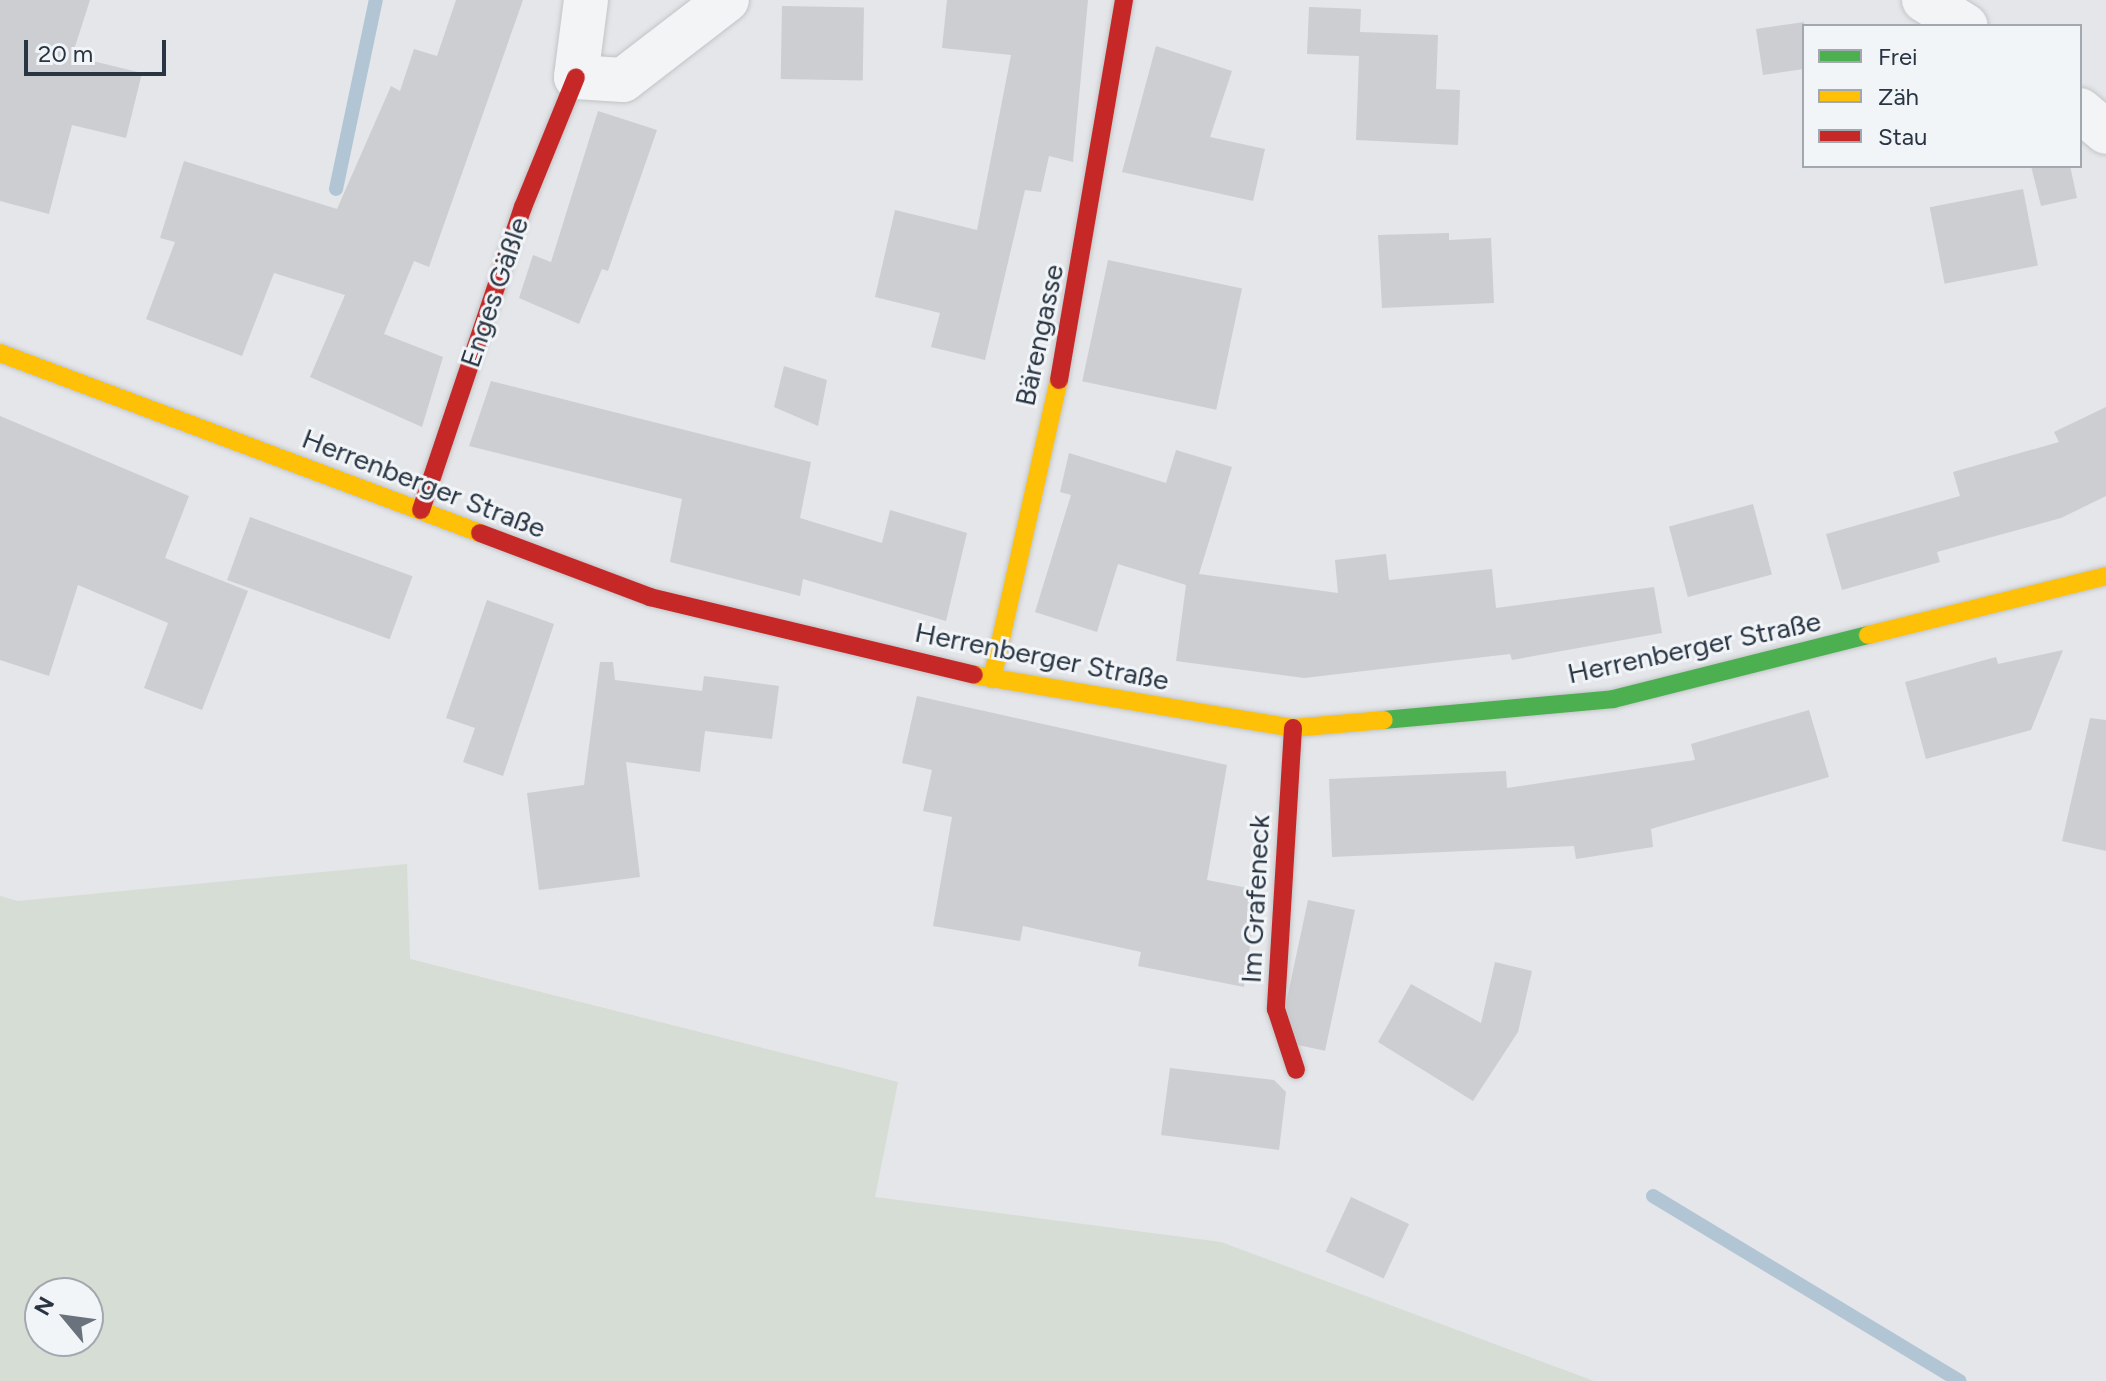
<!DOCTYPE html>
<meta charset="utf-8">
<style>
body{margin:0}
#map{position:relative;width:2106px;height:1381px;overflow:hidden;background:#e4e6e9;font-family:Figtree,sans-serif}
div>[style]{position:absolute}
.green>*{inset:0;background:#d5ddd4}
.stream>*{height:14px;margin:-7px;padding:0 7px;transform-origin:7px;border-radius:7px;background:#b2c5d5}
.building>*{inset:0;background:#ccced1;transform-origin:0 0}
.roads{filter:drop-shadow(0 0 2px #c2c4c7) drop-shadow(0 0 2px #c2c4c7)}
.street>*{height:44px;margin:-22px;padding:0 22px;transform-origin:22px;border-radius:22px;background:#f3f4f6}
.fast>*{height:18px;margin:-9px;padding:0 9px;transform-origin:9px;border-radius:9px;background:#4caf50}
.slow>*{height:18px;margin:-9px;padding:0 9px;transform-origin:9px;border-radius:9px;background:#ffc107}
.jam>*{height:18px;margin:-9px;padding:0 9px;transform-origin:9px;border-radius:9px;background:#c62828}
span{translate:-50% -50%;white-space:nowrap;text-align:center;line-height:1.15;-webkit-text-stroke:6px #f2f5f8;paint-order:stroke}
.street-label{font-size:28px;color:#293543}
.legend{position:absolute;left:1802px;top:24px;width:280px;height:144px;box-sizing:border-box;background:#f2f5f8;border:2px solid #a2a8b0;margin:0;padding:10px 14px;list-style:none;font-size:24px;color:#293543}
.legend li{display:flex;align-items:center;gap:16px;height:40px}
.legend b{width:40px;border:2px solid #a2a8b0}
.north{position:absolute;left:24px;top:1277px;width:80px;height:80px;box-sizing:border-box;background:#f2f5f8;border:2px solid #a2a8b0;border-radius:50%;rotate:299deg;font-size:22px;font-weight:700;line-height:32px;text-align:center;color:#293543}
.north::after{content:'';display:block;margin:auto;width:28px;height:36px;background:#6a737d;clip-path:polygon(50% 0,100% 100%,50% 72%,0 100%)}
.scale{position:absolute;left:24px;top:40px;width:142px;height:36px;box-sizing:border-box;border:4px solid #293543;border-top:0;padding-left:10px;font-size:24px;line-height:28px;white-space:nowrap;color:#293543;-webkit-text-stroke:6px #f2f5f8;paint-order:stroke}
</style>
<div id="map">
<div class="green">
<div style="clip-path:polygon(evenodd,407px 864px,410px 959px,898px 1082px,875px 1197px,1221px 1242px,1594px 1381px,0 1381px,0 896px,18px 901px,407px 864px,88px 1293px,88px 1341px,40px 1341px,40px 1293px,88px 1293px)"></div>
</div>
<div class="stream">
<div style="left:336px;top:189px;width:193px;rotate:-78.1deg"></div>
<div style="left:1653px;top:1196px;width:358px;rotate:31.1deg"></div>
</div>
<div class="building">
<div style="clip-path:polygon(0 0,90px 0,72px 56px,142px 73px,126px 138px,72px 125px,49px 214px,0 201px)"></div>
<div style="clip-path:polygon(456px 0,523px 0,429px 267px,414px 261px,384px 334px,443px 357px,422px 427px,310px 377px,345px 295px,274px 273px,242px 356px,146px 319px,175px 242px,160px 238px,184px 161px,337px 209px,391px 86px,400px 91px,414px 49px,437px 56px)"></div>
<div style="clip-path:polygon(947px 0,1088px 0,1073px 162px,1049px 156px,1041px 192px,1025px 190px,985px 360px,931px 347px,940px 313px,875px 297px,895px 210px,977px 230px,1011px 55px,942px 48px)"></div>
<div style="left:782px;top:6px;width:82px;height:73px;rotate:1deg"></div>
<div style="clip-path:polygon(1309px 7px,1361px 9px,1360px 32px,1438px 35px,1436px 89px,1460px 90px,1458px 145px,1356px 140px,1359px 56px,1307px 54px)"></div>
<div style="clip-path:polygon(1804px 22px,1804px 69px,1763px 75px,1756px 29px)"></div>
<div style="clip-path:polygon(1156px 46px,1232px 71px,1210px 137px,1265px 149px,1253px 201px,1122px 172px)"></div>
<div style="clip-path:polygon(598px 111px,657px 130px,608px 271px,602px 269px,579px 324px,519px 298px,533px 255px,551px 262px)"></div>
<div style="clip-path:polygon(2031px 166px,2070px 166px,2077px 198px,2041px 206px)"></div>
<div style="left:2023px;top:189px;width:78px;height:95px;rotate:79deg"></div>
<div style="clip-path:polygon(1449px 233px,1449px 240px,1491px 238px,1494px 303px,1382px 308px,1378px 235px)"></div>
<div style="left:1108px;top:260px;width:137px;height:124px;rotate:12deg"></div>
<div style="clip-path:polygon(784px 366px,827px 380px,818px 426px,774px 407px)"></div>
<div style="clip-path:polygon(491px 381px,811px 462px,800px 518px,882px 543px,890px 510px,967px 533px,946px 621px,803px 579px,800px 596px,670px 562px,682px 499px,469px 446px)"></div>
<div style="clip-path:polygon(2106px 407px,2106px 496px,2061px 518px,1937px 552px,1940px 562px,1842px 590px,1826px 534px,1960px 496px,1953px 472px,2059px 442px,2054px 432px)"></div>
<div style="clip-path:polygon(0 416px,189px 496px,165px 558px,248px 591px,202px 710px,144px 688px,168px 623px,78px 585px,49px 676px,0 660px)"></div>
<div style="clip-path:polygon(1176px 450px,1232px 467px,1199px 574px,1338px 593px,1335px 560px,1386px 554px,1389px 580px,1492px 569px,1496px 608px,1654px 587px,1662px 633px,1512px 660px,1510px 654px,1304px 678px,1176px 661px,1186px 585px,1118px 564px,1097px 632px,1035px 612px,1071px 495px,1060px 492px,1069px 453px,1166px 483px)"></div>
<div style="left:1753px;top:504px;width:73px;height:87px;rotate:75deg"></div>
<div style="left:250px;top:517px;width:173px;height:67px;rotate:20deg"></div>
<div style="clip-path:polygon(487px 600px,554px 624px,503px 776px,463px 762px,475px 728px,446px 718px)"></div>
<div style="clip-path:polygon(2063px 650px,2031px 730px,1926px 759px,1905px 682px,1996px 657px,1998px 664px)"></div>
<div style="clip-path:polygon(600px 662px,613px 662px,615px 680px,702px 691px,704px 676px,779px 686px,772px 739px,705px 731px,700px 772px,626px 762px,640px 877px,539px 890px,527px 793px,584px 785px)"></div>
<div style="clip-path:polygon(917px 696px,1227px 765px,1207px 880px,1258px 890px,1244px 987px,1138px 966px,1141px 952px,1023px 926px,1020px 941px,933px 926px,952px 817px,923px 811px,932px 770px,902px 763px)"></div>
<div style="clip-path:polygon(1809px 710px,1829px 777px,1651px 829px,1653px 847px,1576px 859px,1574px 846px,1332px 857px,1329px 779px,1506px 771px,1507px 788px,1695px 760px,1691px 744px)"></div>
<div style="clip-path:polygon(2090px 718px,2106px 720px,2106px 851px,2062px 841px)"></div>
<div style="left:1308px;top:900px;width:48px;height:144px;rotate:12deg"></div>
<div style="clip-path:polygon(1495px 962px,1532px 971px,1518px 1032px,1473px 1101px,1378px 1042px,1411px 984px,1481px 1023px)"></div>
<div style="clip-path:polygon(1170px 1068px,1274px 1080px,1286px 1092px,1279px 1150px,1161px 1135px)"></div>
<div style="left:1351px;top:1197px;width:64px;height:60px;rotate:25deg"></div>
</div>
<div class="roads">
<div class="street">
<div style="left:586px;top:0;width:78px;rotate:97.4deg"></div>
<div style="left:576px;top:77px;width:47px;rotate:3.7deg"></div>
<div style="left:623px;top:80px;width:131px;rotate:-37.6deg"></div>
<div style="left:1924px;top:0;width:49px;rotate:31.8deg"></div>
<div style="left:2080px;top:110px;width:34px;rotate:40deg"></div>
</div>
<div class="fast">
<div style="left:1384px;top:720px;width:230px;rotate:-5.2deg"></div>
<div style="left:1613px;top:699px;width:263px;rotate:-14.1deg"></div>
</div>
<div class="slow">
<div style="left:0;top:353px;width:513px;rotate:20.56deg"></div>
<div style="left:1868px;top:635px;width:245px;rotate:-13.9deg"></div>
<div style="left:974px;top:675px;width:323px;rotate:9.4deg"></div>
<div style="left:1293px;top:728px;width:91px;rotate:-5deg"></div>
<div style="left:992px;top:679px;width:306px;rotate:-77.4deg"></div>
</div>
<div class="jam">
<div style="left:1059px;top:380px;width:386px;rotate:-80.3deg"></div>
<div style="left:421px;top:510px;width:320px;rotate:-71.4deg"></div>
<div style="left:523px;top:207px;width:140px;rotate:-67.8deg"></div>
<div style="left:480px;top:533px;width:182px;rotate:20.6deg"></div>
<div style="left:650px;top:597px;width:333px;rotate:13.5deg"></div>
<div style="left:1293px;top:728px;width:282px;rotate:93.5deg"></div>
<div style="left:1276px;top:1009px;width:64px;rotate:71.8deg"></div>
</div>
</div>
<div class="street-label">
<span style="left:494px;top:292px;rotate:-71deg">Enges Gäßle</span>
<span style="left:1039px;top:335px;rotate:-78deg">Bärengasse</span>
<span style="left:424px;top:483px;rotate:21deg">Herrenberger Straße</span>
<span style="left:1694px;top:647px;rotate:-12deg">Herrenberger Straße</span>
<span style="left:1042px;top:656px;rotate:11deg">Herrenberger Straße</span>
<span style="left:1255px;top:899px;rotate:-87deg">Im Grafeneck</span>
</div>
<ul class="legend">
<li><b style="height:10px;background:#4caf50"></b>Frei</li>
<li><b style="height:10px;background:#ffc107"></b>Zäh</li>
<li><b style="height:10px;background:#c62828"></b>Stau</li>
</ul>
<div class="north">N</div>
<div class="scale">20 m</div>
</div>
